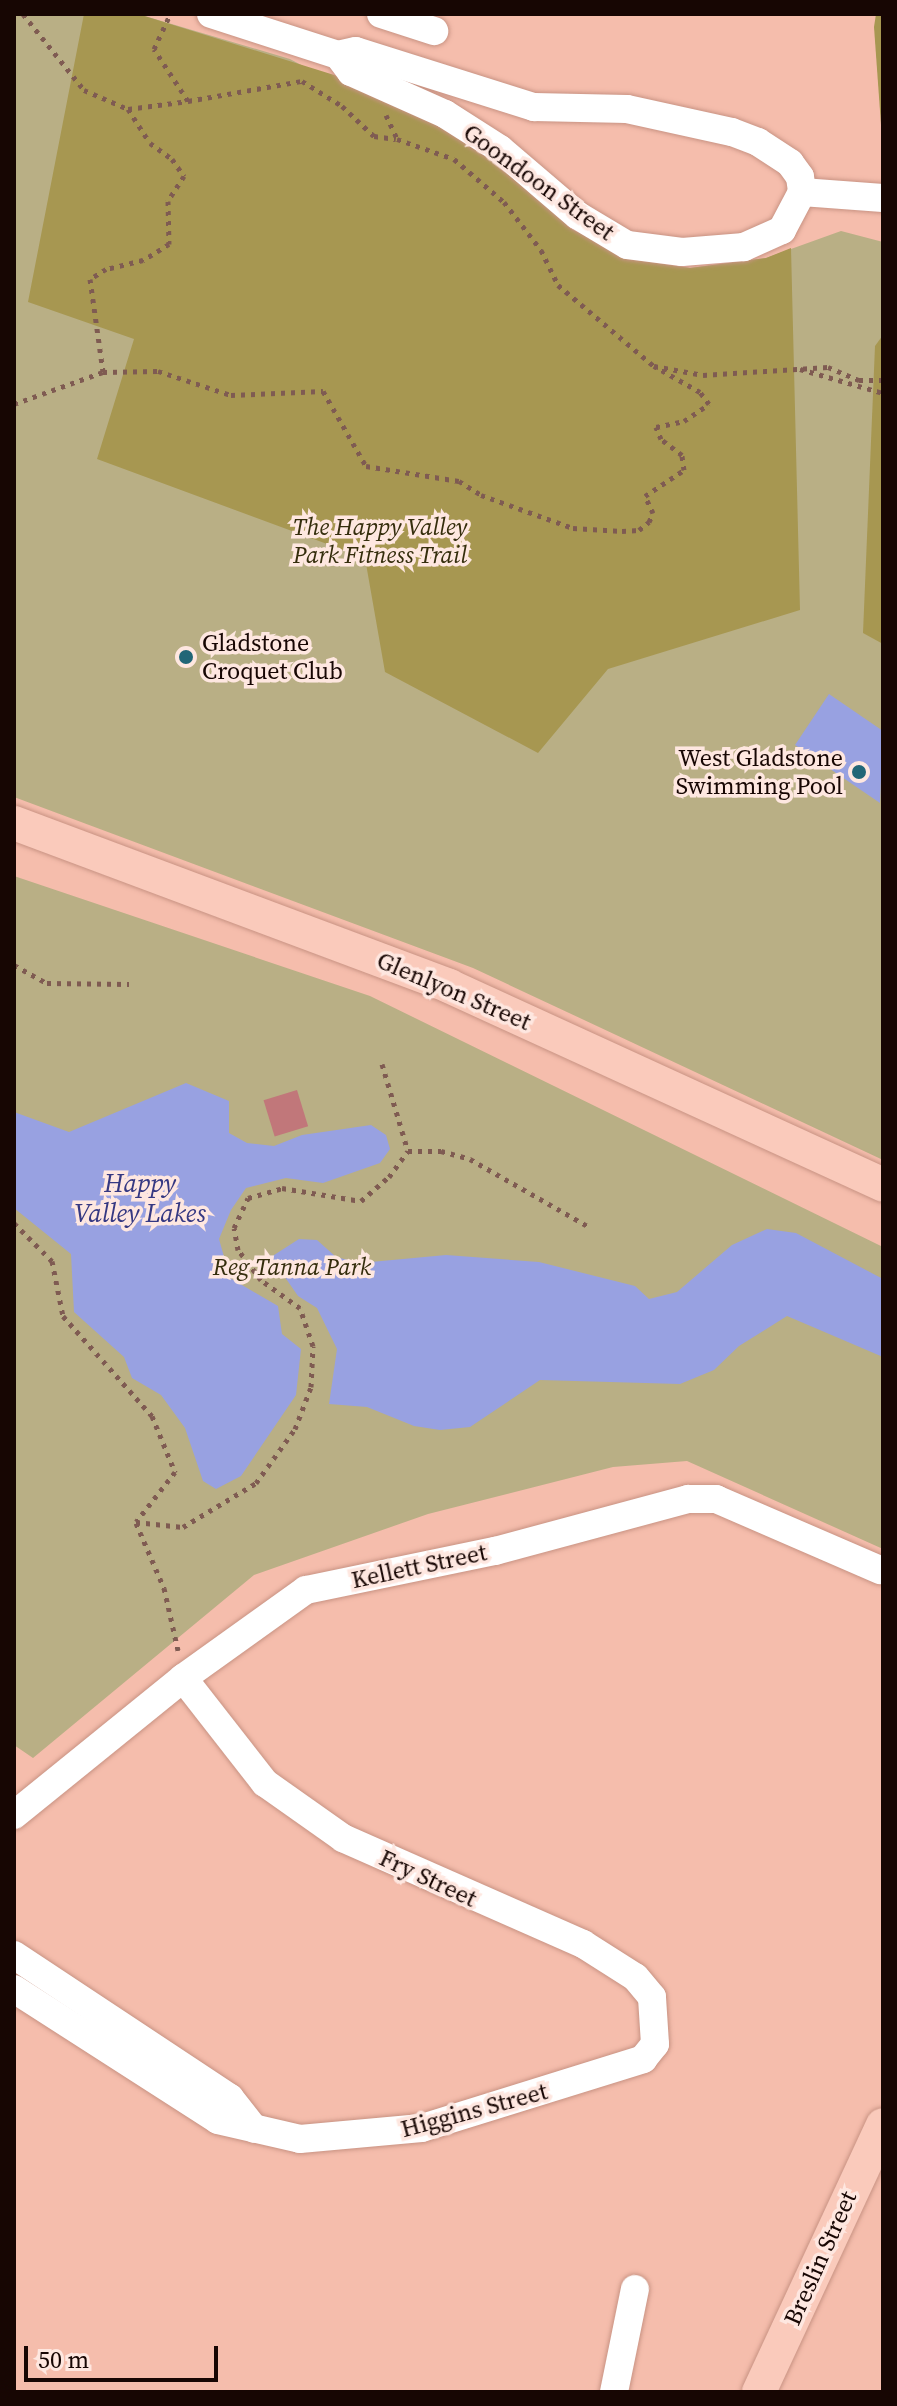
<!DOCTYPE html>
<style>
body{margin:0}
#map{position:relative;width:897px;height:2406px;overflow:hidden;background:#f5bdac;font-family:"Source Serif 4",serif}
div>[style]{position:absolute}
.green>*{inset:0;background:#b9af85}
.forest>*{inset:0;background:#a79751}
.water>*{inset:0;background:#98a1e1}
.building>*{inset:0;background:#c1777a;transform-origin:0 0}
.path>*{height:5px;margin-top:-2.5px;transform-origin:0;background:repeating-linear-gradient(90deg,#7f5b52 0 4px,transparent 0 10px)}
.roads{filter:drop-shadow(0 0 2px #c89383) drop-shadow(0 0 2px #c89383)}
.minor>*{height:28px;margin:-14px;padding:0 14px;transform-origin:14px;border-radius:14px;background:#fff}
.major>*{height:34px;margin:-17px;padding:0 17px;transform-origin:17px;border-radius:17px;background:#facabb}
.dots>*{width:22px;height:22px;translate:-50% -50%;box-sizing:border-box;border:4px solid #fee7e0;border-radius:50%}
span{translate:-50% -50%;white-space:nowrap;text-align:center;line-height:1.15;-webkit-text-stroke:7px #fee7e0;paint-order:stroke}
.street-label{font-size:24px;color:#170603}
.park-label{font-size:24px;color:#342d0c;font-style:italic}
.poi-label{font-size:24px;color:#170603}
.left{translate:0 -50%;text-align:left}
.right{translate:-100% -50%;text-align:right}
.water-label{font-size:26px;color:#353882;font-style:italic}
.frame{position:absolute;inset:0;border:16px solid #170603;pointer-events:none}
.scale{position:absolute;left:24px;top:2346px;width:194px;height:36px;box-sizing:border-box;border:4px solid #170603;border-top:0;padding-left:10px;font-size:24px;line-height:28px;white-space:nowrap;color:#170603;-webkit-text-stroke:6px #fee7e0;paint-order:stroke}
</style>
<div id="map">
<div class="green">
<div style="clip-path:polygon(14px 14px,138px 14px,290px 59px,538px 192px,571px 229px,636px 260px,690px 268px,766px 258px,841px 231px,883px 242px,883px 1160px,473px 968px,14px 797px)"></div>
<div style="clip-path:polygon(14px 876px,370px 996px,883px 1247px,883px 1549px,687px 1461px,613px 1467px,428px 1514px,254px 1575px,33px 1758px,14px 1745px)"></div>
</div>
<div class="forest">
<div style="clip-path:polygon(84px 14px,138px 14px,363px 84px,497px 158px,571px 229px,636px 260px,690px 268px,766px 258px,791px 248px,800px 610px,608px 669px,538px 753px,385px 672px,365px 558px,97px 459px,134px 339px,28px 302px)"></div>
<div style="clip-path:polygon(876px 14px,883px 14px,883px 153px,874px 27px)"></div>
<div style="clip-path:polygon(883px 335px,883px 644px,863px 633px,875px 346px)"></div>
</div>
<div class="water">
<div style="clip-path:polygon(829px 694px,883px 731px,880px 803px,795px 745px)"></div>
<div style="clip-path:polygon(186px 1083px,229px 1101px,229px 1133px,247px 1143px,274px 1146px,302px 1135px,371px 1125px,386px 1135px,390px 1149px,380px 1163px,323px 1183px,286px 1178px,246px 1188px,231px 1210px,219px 1239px,230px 1278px,278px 1306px,282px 1334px,301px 1349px,296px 1395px,241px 1476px,216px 1489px,203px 1481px,185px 1428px,161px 1395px,132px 1378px,124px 1357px,74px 1312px,71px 1254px,14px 1208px,14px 1112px,69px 1132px)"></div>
<div style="clip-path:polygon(767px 1229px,796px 1233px,883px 1279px,883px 1357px,787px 1316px,739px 1346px,714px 1370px,680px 1384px,540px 1380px,470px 1427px,440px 1430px,414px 1426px,367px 1407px,329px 1404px,337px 1349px,317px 1308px,298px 1296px,271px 1257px,299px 1239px,317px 1240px,336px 1257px,360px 1263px,446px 1255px,539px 1262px,635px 1286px,649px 1299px,677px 1292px,732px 1245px)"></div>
</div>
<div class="building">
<div style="left:297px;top:1090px;width:38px;height:35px;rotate:73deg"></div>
</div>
<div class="path">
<div style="left:23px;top:14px;width:97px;rotate:51.2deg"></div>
<div style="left:84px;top:90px;width:48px;rotate:23.4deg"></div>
<div style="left:128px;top:109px;width:61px;rotate:-7.6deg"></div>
<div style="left:188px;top:101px;width:62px;rotate:-123.2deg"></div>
<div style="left:154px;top:49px;width:38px;rotate:-65deg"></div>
<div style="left:188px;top:101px;width:116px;rotate:-10deg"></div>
<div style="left:302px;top:81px;width:47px;rotate:32deg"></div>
<div style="left:342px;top:106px;width:44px;rotate:43.2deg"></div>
<div style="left:374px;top:136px;width:22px;rotate:8deg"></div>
<div style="left:128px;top:109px;width:40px;rotate:57.1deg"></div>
<div style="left:150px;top:143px;width:27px;rotate:36deg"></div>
<div style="left:172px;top:159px;width:21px;rotate:55deg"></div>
<div style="left:184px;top:176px;width:30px;rotate:123deg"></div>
<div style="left:168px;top:201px;width:43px;rotate:88.7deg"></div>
<div style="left:169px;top:244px;width:31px;rotate:148deg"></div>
<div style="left:143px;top:260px;width:38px;rotate:166deg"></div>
<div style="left:106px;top:269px;width:19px;rotate:148deg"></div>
<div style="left:90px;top:279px;width:94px;rotate:82deg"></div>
<div style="left:103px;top:372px;width:55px;rotate:-1deg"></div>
<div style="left:158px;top:371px;width:77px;rotate:18.2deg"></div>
<div style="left:231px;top:395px;width:92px;rotate:-2.5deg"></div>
<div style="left:323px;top:391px;width:86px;rotate:60.2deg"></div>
<div style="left:366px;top:466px;width:94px;rotate:9.2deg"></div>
<div style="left:459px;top:481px;width:26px;rotate:32deg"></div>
<div style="left:481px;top:495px;width:98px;rotate:19.7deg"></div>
<div style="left:573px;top:528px;width:49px;rotate:3.5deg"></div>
<div style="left:622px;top:531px;width:17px;rotate:-3deg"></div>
<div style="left:639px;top:530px;width:13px;rotate:-39deg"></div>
<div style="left:649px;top:522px;width:10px;rotate:-66deg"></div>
<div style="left:653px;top:513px;width:19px;rotate:-115deg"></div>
<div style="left:645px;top:496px;width:47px;rotate:-33.7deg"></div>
<div style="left:684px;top:470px;width:15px;rotate:-98deg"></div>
<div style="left:682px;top:455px;width:26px;rotate:-143deg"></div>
<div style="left:661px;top:439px;width:13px;rotate:-113deg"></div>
<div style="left:656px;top:427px;width:29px;rotate:-12deg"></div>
<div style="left:684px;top:421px;width:30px;rotate:-34deg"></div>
<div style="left:709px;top:404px;width:15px;rotate:-127deg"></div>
<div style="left:700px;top:392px;width:53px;rotate:-150.5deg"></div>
<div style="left:386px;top:115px;width:26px;rotate:65deg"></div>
<div style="left:397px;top:139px;width:60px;rotate:19.3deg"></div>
<div style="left:454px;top:159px;width:66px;rotate:40.7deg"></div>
<div style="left:504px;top:202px;width:61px;rotate:52.4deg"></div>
<div style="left:541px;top:250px;width:39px;rotate:64deg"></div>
<div style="left:558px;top:285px;width:126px;rotate:40.2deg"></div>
<div style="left:654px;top:366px;width:50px;rotate:10.4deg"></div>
<div style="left:703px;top:375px;width:125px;rotate:-3.7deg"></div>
<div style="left:828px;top:367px;width:34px;rotate:23deg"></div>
<div style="left:859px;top:380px;width:24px"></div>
<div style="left:800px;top:369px;width:86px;rotate:16.1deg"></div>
<div style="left:14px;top:404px;width:95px;rotate:-19.8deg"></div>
<div style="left:14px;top:965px;width:38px;rotate:29deg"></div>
<div style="left:47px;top:983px;width:82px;rotate:0.7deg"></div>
<div style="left:382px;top:1064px;width:91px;rotate:73.4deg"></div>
<div style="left:408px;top:1151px;width:33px"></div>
<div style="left:441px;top:1151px;width:30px;rotate:15deg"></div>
<div style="left:470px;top:1159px;width:137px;rotate:29.7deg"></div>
<div style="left:14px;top:1223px;width:54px;rotate:45deg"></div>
<div style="left:52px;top:1261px;width:56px;rotate:78.7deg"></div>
<div style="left:63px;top:1316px;width:134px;rotate:48.3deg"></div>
<div style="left:152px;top:1416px;width:61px;rotate:67.7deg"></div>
<div style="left:175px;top:1472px;width:63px;rotate:128deg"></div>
<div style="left:136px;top:1522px;width:47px;rotate:6.1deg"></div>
<div style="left:183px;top:1527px;width:85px;rotate:-31.1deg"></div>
<div style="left:256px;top:1483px;width:67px;rotate:-54.2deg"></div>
<div style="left:295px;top:1429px;width:45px;rotate:-69.1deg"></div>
<div style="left:311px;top:1387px;width:41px;rotate:-87.2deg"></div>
<div style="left:313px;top:1346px;width:40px;rotate:-108.9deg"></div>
<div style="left:300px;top:1308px;width:48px;rotate:-144.3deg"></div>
<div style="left:261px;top:1280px;width:38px;rotate:-127deg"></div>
<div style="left:238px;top:1250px;width:22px;rotate:-100deg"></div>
<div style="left:234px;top:1228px;width:33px;rotate:-65deg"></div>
<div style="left:248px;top:1198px;width:35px;rotate:-16deg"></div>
<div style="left:282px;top:1188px;width:80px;rotate:9.3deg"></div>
<div style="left:361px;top:1201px;width:37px;rotate:-41deg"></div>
<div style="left:389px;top:1177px;width:32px;rotate:-54deg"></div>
<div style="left:136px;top:1523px;width:71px;rotate:66.7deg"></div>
<div style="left:164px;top:1588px;width:64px;rotate:77.3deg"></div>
</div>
<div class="roads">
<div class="minor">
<div style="left:211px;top:14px;width:133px;rotate:17.9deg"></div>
<div style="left:338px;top:55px;width:18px;rotate:-13deg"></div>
<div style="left:356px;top:51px;width:187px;rotate:17.5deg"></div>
<div style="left:534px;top:107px;width:93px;rotate:1.2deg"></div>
<div style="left:627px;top:109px;width:107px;rotate:12.4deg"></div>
<div style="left:732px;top:132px;width:28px;rotate:21deg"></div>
<div style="left:758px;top:142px;width:38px;rotate:33deg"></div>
<div style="left:790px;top:163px;width:17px;rotate:54deg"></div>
<div style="left:800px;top:177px;width:15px;rotate:82deg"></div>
<div style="left:802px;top:192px;width:43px;rotate:117.8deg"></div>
<div style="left:782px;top:230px;width:42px;rotate:155.9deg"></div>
<div style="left:744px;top:247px;width:62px;rotate:175.4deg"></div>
<div style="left:682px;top:252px;width:55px;rotate:-172.7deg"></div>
<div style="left:627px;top:245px;width:58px;rotate:-149deg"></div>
<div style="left:577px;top:215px;width:101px;rotate:-139.4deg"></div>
<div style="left:500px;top:149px;width:65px;rotate:-147.5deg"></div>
<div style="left:445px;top:114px;width:103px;rotate:-155.9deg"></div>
<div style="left:351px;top:72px;width:21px;rotate:-127deg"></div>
<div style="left:381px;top:14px;width:56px;rotate:17.8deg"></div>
<div style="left:802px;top:192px;width:81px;rotate:4.2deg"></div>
<div style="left:14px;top:1815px;width:218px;rotate:-39deg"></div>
<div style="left:183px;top:1678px;width:151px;rotate:-35.6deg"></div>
<div style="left:306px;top:1590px;width:193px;rotate:-11.7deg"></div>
<div style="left:495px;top:1551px;width:200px;rotate:-15.1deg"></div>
<div style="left:688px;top:1499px;width:28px"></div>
<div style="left:716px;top:1499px;width:179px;rotate:23.4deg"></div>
<div style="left:14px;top:1955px;width:259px;rotate:33.5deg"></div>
<div style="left:230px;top:2098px;width:39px;rotate:52deg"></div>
<div style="left:14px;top:1989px;width:242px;rotate:32.7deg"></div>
<div style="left:218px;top:2120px;width:84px;rotate:13deg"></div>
<div style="left:300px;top:2139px;width:122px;rotate:-5.2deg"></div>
<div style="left:422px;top:2128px;width:232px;rotate:-17.3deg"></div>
<div style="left:643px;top:2059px;width:19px;rotate:-51deg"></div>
<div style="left:655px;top:2044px;width:47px;rotate:-93.7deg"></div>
<div style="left:652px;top:1997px;width:26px;rotate:-130deg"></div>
<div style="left:635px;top:1977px;width:62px;rotate:-147.6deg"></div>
<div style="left:583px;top:1944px;width:262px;rotate:-156.2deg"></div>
<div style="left:343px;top:1838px;width:95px;rotate:-144.8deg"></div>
<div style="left:265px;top:1783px;width:133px;rotate:-128deg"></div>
<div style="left:614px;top:2392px;width:105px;rotate:-78.5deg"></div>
</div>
<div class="major">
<div style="left:14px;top:823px;width:465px;rotate:20.5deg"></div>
<div style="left:449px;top:986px;width:477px;rotate:24.6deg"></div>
<div style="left:759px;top:2392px;width:294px;rotate:-65.1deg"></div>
</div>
</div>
<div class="dots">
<div style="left:186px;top:657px;background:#216677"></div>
<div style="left:859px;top:772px;background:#216677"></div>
</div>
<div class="street-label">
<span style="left:539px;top:182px;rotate:36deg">Goondoon Street</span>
<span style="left:454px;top:991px;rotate:23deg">Glenlyon Street</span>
<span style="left:419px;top:1566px;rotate:-12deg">Kellett Street</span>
<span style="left:428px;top:1878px;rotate:25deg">Fry Street</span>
<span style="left:474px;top:2110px;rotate:-15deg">Higgins Street</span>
<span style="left:820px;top:2258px;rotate:-66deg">Breslin Street</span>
</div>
<div class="park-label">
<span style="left:380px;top:541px">The Happy Valley<br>Park Fitness Trail</span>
<span style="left:292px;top:1267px">Reg Tanna Park</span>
</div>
<div class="poi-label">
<span class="left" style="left:202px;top:657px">Gladstone<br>Croquet Club</span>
<span class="right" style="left:843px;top:772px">West Gladstone<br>Swimming Pool</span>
</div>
<div class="water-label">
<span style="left:140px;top:1199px">Happy<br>Valley Lakes</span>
</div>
<div class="frame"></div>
<div class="scale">50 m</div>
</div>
